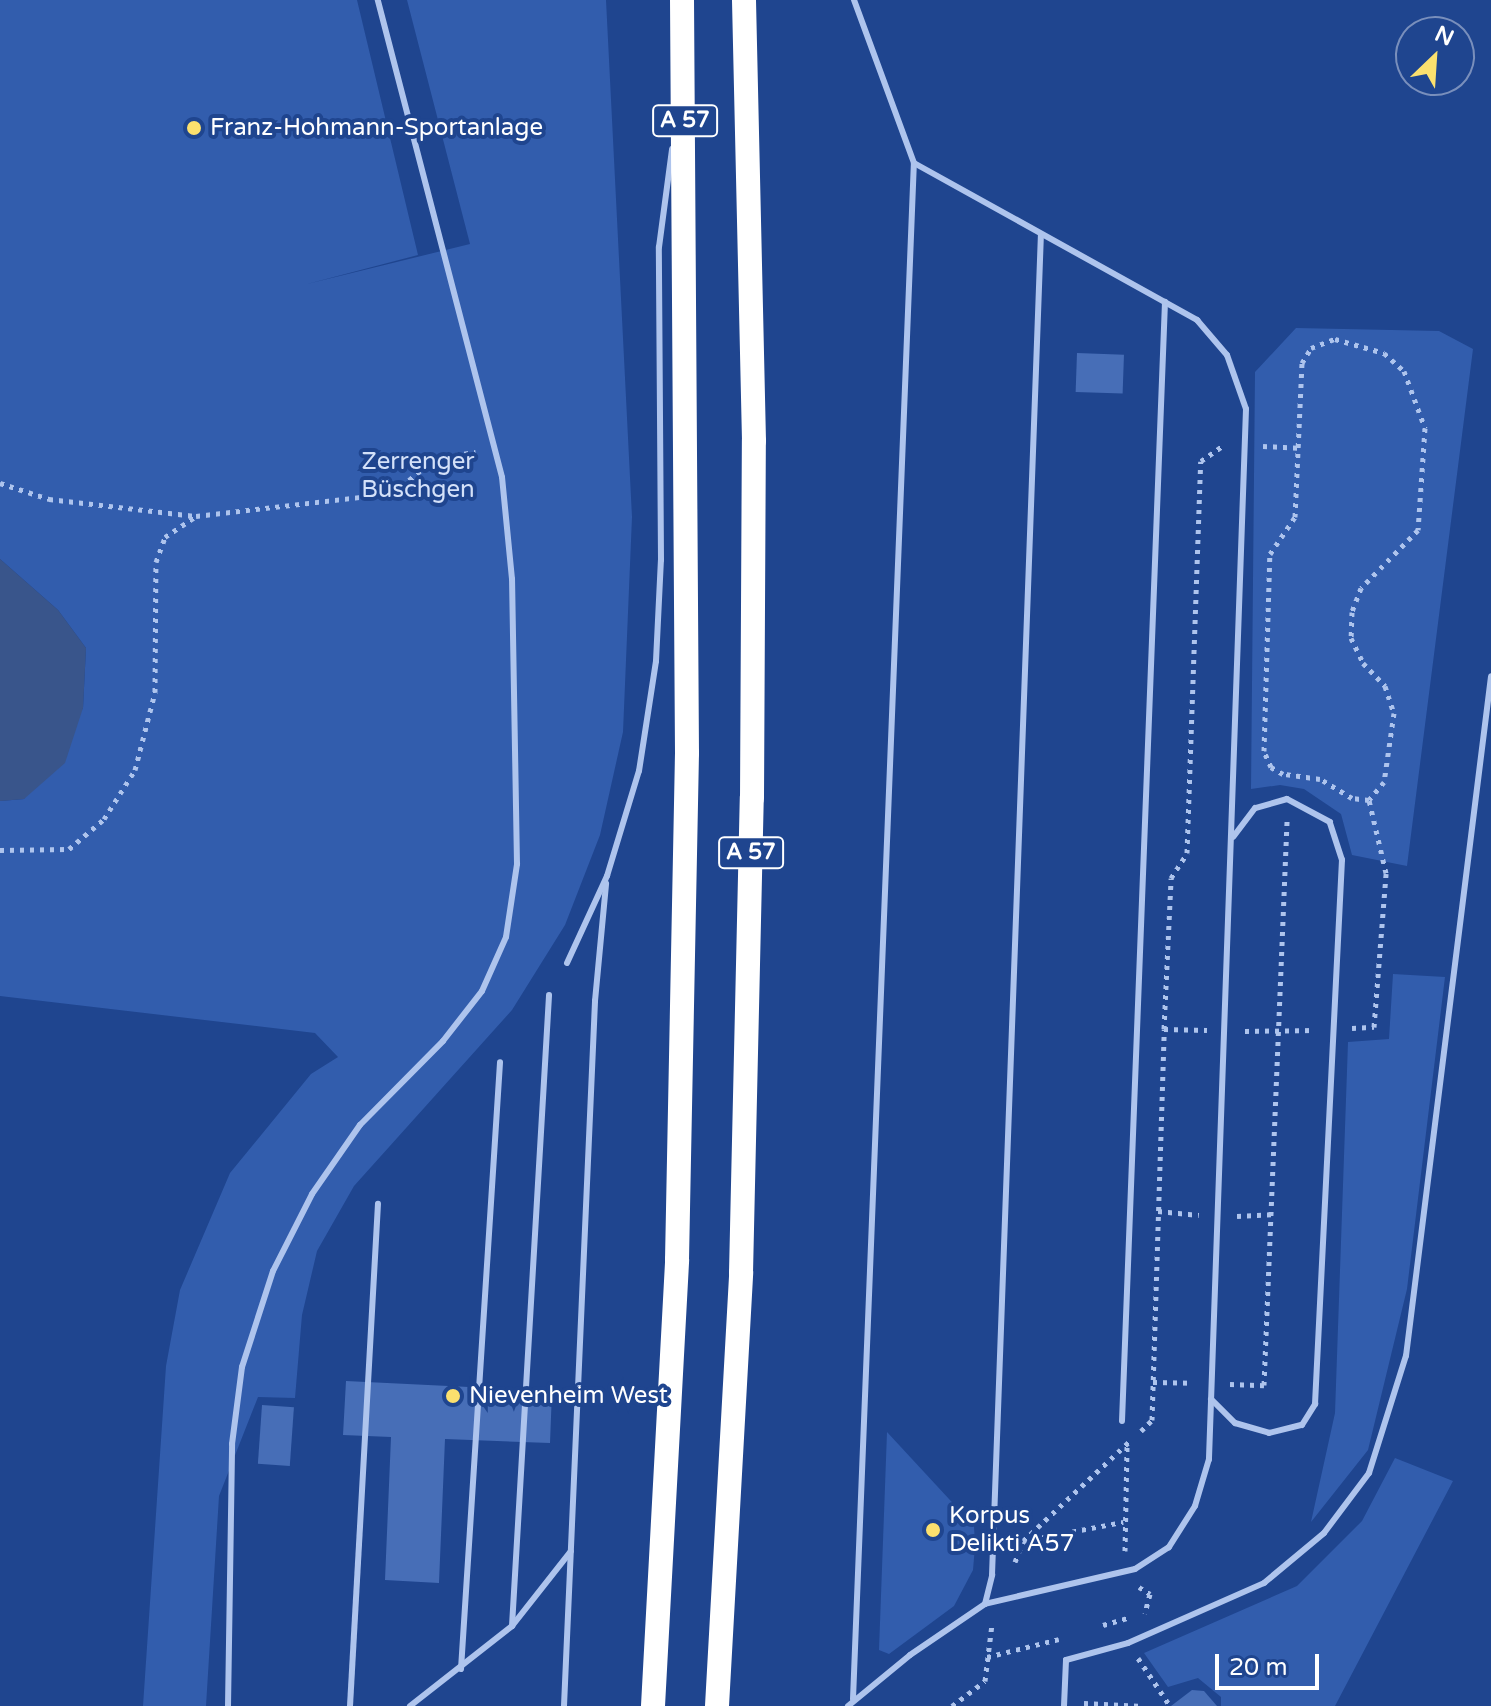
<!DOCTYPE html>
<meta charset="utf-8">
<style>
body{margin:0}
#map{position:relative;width:1491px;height:1706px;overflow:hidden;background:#1f458f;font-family:"Varela Round",sans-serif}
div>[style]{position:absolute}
.green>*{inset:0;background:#325dad}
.water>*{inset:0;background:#39558b}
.building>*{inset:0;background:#476eb7;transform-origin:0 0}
.path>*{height:5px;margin-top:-2.5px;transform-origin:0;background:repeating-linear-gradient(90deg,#aec4ed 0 4px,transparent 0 10px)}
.lane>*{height:6px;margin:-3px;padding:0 3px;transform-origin:3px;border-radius:3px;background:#aec4ed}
.highway>*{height:24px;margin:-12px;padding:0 12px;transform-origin:12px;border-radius:12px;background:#fff}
.dots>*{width:22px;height:22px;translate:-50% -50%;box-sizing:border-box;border:4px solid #1f458f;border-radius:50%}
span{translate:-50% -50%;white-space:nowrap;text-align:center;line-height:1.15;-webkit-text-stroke:8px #1f458f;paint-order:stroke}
.shield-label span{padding:2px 6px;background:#1f458f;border:2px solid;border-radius:6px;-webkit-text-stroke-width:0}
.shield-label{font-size:22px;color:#fff;font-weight:700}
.poi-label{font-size:24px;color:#fff}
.left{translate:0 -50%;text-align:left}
.park-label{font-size:24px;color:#d4e1f9}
.north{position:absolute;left:1395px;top:16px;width:80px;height:80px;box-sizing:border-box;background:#1f458f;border:2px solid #798fbc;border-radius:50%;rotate:25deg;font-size:22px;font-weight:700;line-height:32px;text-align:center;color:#fff}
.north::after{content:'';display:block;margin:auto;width:28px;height:36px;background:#fbe06e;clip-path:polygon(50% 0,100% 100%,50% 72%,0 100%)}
.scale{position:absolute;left:1215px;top:1654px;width:104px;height:36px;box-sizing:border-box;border:4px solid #fff;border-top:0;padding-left:10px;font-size:24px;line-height:28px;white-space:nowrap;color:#fff;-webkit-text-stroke:6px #1f458f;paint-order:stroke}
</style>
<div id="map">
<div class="green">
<div style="clip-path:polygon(0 0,357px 0,418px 255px,307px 284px,470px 244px,407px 0,606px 0,632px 517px,623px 732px,600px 835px,565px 925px,512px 1010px,354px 1186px,317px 1251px,302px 1315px,295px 1398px,258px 1397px,219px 1496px,206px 1706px,143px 1706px,166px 1366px,180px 1290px,230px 1173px,311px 1074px,338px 1057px,315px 1033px,0 996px,0 801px,24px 799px,83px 708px,86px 648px,58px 610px,0 559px)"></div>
<div style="clip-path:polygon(1296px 328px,1439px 331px,1473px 349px,1407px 866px,1352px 855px,1341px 814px,1304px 789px,1280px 785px,1251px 789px,1255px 372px)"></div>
<div style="clip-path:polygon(1393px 974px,1445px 977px,1407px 1289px,1368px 1450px,1311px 1522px,1335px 1413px,1348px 1042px,1389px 1039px)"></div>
<div style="clip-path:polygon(887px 1432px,974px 1526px,975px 1546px,973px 1570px,954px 1606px,889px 1654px,879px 1650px)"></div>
<div style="clip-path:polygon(1395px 1458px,1453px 1481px,1335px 1706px,1221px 1706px,1221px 1697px,1198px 1678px,1168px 1687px,1144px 1653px,1297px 1586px,1362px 1521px)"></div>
</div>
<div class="water">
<div style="clip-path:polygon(0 559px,58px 610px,86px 648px,83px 708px,65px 763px,24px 799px,0 801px)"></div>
</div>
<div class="building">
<div style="left:1077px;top:353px;width:47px;height:39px;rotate:2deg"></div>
<div style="clip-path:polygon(346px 1381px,552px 1391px,550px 1443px,445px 1439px,439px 1583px,385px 1580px,391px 1437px,343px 1435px)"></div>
<div style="left:262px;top:1405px;width:32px;height:59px;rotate:4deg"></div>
<div style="clip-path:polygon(1192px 1690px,1204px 1691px,1217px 1706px,1171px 1706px)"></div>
</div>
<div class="path">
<div style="left:1335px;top:339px;width:51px;rotate:15.9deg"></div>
<div style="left:1384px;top:353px;width:27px;rotate:42deg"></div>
<div style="left:1404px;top:371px;width:61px;rotate:69.8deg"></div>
<div style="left:1425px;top:428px;width:102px;rotate:93.9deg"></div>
<div style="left:1418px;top:530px;width:81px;rotate:134.5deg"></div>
<div style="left:1361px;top:588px;width:26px;rotate:111deg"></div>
<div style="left:1352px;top:612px;width:26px;rotate:92deg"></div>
<div style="left:1351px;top:638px;width:28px;rotate:64deg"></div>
<div style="left:1363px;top:663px;width:32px;rotate:46deg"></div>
<div style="left:1385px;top:686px;width:28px;rotate:72deg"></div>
<div style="left:1394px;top:713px;width:70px;rotate:98.2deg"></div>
<div style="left:1384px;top:782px;width:23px;rotate:130deg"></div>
<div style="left:1369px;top:800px;width:17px;rotate:-173deg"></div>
<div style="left:1352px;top:798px;width:37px;rotate:-149deg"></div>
<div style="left:1320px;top:779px;width:37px;rotate:-172deg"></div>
<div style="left:1283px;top:774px;width:14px;rotate:-150deg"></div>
<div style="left:1271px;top:767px;width:17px;rotate:-114deg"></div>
<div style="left:1264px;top:751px;width:197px;rotate:-88.3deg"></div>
<div style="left:1270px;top:554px;width:45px;rotate:-56deg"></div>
<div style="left:1295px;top:517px;width:154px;rotate:-87.4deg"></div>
<div style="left:1302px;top:363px;width:17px;rotate:-59deg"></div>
<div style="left:1311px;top:348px;width:26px;rotate:-21deg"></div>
<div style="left:1263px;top:446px;width:35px;rotate:3deg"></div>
<div style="left:0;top:483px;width:52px;rotate:18.1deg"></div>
<div style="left:49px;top:499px;width:147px;rotate:6.6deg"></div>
<div style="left:0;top:850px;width:69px;rotate:-0.8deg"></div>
<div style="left:69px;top:849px;width:46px;rotate:-40.6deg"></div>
<div style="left:104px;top:819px;width:58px;rotate:-57.7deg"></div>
<div style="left:135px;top:770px;width:81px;rotate:-75.6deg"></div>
<div style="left:155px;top:692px;width:130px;rotate:-89.6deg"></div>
<div style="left:156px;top:562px;width:27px;rotate:-70deg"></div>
<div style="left:165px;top:537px;width:37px;rotate:-34deg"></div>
<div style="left:196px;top:516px;width:199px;rotate:-6.6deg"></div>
<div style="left:394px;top:493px;width:54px;rotate:-40.5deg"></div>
<div style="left:435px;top:458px;width:41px;rotate:-8.3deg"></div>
<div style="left:1352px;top:1028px;width:22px;rotate:-3deg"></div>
<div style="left:1374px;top:1027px;width:154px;rotate:-85.5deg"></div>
<div style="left:1386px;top:873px;width:75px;rotate:-103.1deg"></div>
<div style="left:1164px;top:1029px;width:151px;rotate:-87.3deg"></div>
<div style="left:1171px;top:878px;width:30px;rotate:-57deg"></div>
<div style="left:1187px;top:853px;width:392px;rotate:-88deg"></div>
<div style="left:1201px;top:461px;width:29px;rotate:-35deg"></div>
<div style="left:1245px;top:1031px;width:70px;rotate:-0.8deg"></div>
<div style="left:1158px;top:1211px;width:41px;rotate:5.6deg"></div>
<div style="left:1237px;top:1216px;width:35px;rotate:-3deg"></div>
<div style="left:1153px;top:1382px;width:39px;rotate:1deg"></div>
<div style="left:1230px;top:1384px;width:34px;rotate:2deg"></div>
<div style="left:1264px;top:1385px;width:564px;rotate:-87.66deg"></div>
<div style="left:1141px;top:1431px;width:16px;rotate:-45deg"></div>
<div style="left:1152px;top:1420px;width:391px;rotate:-88.2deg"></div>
<div style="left:1164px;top:1029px;width:43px;rotate:1.3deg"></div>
<div style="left:1023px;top:1541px;width:102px;rotate:-10.8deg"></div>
<div style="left:1125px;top:1551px;width:106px;rotate:-88.9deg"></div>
<div style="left:1015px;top:1562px;width:22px;rotate:-69deg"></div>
<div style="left:1023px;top:1541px;width:148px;rotate:-43.1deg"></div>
<div style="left:1139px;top:1587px;width:13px;rotate:32deg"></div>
<div style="left:1150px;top:1594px;width:20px;rotate:105deg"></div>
<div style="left:1103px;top:1625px;width:25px;rotate:-16deg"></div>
<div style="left:987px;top:1657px;width:74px;rotate:-14deg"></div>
<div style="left:1138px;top:1658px;width:58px;rotate:56.3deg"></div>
<div style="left:1084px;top:1703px;width:59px;rotate:2.9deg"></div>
<div style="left:952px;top:1706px;width:41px;rotate:-37.1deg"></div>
<div style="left:985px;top:1681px;width:57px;rotate:-83deg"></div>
</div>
<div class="lane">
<div style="left:914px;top:163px;width:324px;rotate:29deg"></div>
<div style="left:1197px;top:320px;width:46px;rotate:49.4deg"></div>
<div style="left:1227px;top:355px;width:57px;rotate:70.6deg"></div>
<div style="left:1246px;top:409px;width:1051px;rotate:92.02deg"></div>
<div style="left:1209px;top:1459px;width:49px;rotate:106.6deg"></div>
<div style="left:1195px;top:1506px;width:49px;rotate:122.4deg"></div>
<div style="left:1169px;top:1547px;width:40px;rotate:147.1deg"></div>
<div style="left:1135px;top:1569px;width:154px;rotate:166.9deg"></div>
<div style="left:567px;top:963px;width:96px;rotate:-65.3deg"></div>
<div style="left:607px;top:876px;width:110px;rotate:-73.1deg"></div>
<div style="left:639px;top:771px;width:111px;rotate:-81.2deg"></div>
<div style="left:656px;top:661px;width:101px;rotate:-87.2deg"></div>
<div style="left:661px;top:560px;width:313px;rotate:-90.4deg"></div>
<div style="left:659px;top:247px;width:99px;rotate:-82.4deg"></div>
<div style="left:1211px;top:1399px;width:34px;rotate:45deg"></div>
<div style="left:1235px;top:1423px;width:35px;rotate:16deg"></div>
<div style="left:1269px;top:1433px;width:34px;rotate:-14deg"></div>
<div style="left:1302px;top:1425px;width:25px;rotate:-58deg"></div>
<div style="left:1315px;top:1404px;width:545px;rotate:-87.16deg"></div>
<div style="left:1342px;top:860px;width:40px;rotate:-108deg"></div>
<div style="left:1330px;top:822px;width:49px;rotate:-151.9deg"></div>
<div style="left:1287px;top:799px;width:33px;rotate:164deg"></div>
<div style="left:1255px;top:808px;width:36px;rotate:127deg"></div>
<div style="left:1122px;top:1421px;width:1120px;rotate:-87.8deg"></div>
<div style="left:512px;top:1626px;width:632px;rotate:-86.64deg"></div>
<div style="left:461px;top:1669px;width:608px;rotate:-86.32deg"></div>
<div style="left:853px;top:1699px;width:1537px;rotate:-87.73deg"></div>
<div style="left:914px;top:163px;width:174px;rotate:-110.2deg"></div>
<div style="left:228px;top:1706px;width:262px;rotate:-89.1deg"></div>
<div style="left:232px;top:1444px;width:78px;rotate:-82.6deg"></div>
<div style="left:242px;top:1367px;width:101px;rotate:-72.1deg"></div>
<div style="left:273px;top:1271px;width:86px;rotate:-63.1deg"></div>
<div style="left:312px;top:1194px;width:84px;rotate:-55.2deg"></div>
<div style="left:360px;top:1125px;width:118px;rotate:-45.3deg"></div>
<div style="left:443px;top:1041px;width:63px;rotate:-52deg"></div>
<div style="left:482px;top:991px;width:59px;rotate:-66deg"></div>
<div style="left:506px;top:937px;width:74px;rotate:-81.4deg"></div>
<div style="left:517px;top:864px;width:285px;rotate:-91deg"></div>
<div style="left:512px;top:579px;width:102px;rotate:-95.6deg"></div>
<div style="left:502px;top:477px;width:493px;rotate:-104.6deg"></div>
<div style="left:350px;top:1706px;width:503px;rotate:-86.81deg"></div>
<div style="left:410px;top:1706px;width:130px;rotate:-38.1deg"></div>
<div style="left:512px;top:1626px;width:95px;rotate:-51.8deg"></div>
<div style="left:564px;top:1706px;width:706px;rotate:-87.48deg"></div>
<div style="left:595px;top:1001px;width:118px;rotate:-84.6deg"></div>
<div style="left:848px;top:1706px;width:80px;rotate:-39.4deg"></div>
<div style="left:910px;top:1655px;width:91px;rotate:-34.2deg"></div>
<div style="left:985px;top:1604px;width:30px;rotate:-76deg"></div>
<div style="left:992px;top:1575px;width:1341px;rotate:-87.91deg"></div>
<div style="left:1064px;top:1706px;width:46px;rotate:-87.5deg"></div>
<div style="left:1066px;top:1660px;width:64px;rotate:-15.3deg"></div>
<div style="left:1128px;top:1643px;width:149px;rotate:-23.8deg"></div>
<div style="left:1264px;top:1583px;width:78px;rotate:-39.8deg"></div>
<div style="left:1324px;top:1533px;width:75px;rotate:-53.1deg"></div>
<div style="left:1369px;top:1473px;width:123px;rotate:-72.5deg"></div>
<div style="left:1406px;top:1356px;width:685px;rotate:-82.87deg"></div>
</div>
<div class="highway">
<div style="left:653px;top:1706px;width:447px;rotate:-86.9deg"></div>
<div style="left:677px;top:1260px;width:507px;rotate:-88.87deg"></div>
<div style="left:687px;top:753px;width:753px;rotate:-90.38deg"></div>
<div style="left:717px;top:1706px;width:434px;rotate:-86.8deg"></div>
<div style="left:741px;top:1273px;width:475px;rotate:-88.7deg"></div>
<div style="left:752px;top:798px;width:357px;rotate:-89.7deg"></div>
<div style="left:754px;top:441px;width:441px;rotate:-91.3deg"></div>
</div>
<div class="dots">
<div style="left:194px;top:128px;background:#fbe06e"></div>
<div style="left:453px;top:1396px;background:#fbe06e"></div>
<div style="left:933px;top:1530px;background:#fbe06e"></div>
</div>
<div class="shield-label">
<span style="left:685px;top:121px">A 57</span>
<span style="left:751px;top:853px">A 57</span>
</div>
<div class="poi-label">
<span class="left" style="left:210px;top:128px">Franz-Hohmann-Sportanlage</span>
<span class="left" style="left:469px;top:1396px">Nievenheim West</span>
<span class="left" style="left:949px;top:1530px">Korpus<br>Delikti A57</span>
</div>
<div class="park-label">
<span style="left:418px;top:476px">Zerrenger<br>Büschgen</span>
</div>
<div class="north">N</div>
<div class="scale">20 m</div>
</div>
